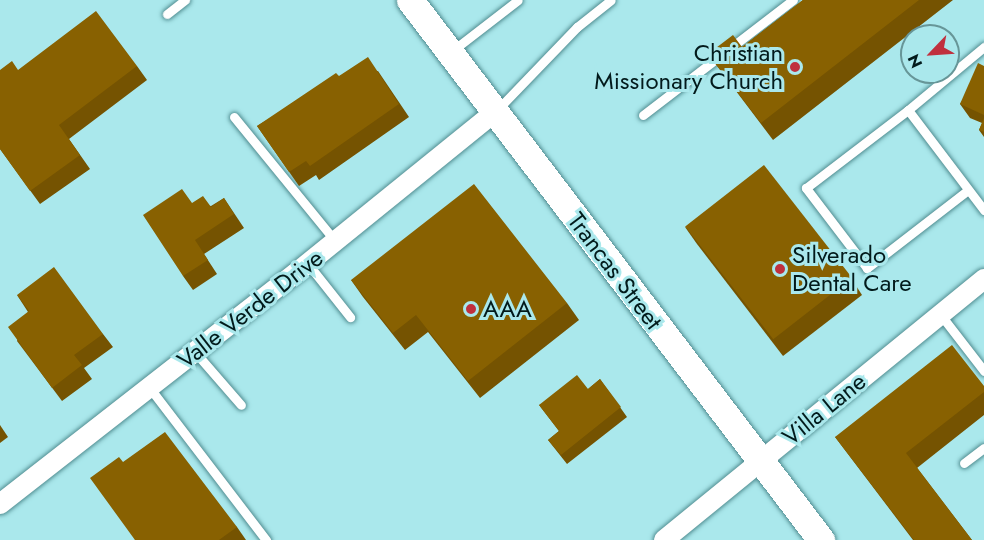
<!DOCTYPE html>
<style>
body{margin:0}
#map{position:relative;width:984px;height:540px;overflow:hidden;background:#aae8ec;font-family:Jost,sans-serif}
div>[style]{position:absolute}
.roads{filter:drop-shadow(0 0 2px #518d91) drop-shadow(0 0 2px #518d91)}
.service>*{height:9px;margin:-4.5px;padding:0 4.5px;transform-origin:4.5px;border-radius:4.5px;background:#fff}
.minor>*{height:20px;margin:-10px;padding:0 10px;transform-origin:10px;border-radius:10px;background:#fff}
.secondary>*{height:27px;margin:-13.5px;padding:0 13.5px;transform-origin:13.5px;border-radius:13.5px;background:#fff}
.wall>*{inset:0;background:#755301}
.building>*{inset:0;background:#886101;transform-origin:0 0}
.dots>*{width:16px;height:16px;translate:-50% -50%;box-sizing:border-box;border:3px solid #aae8ec;border-radius:50%}
span{translate:-50% -50%;white-space:nowrap;text-align:center;line-height:1.15;-webkit-text-stroke:6px #aae8ec;paint-order:stroke}
.poi-label{font-size:24px;color:#021a1b}
.right{translate:-100% -50%;text-align:right}
.left{translate:0 -50%;text-align:left}
.street-label{font-size:24px;color:#021a1b}
.north{position:absolute;left:900px;top:24px;width:60px;height:60px;box-sizing:border-box;background:#aae8ec;border:2px solid #679698;border-radius:50%;rotate:245deg;font-size:16px;font-weight:700;line-height:24px;text-align:center;color:#021a1b}
.north::after{content:'';display:block;margin:auto;width:21px;height:27px;background:#c0303e;clip-path:polygon(50% 0,100% 100%,50% 72%,0 100%)}
</style>
<div id="map">
<div class="roads">
<div class="service">
<div style="left:167px;top:14px;width:23px;rotate:-38deg"></div>
<div style="left:452px;top:51px;width:83px;rotate:-37.7deg"></div>
<div style="left:498px;top:109px;width:114px;rotate:-46.1deg"></div>
<div style="left:577px;top:27px;width:43px;rotate:-38.5deg"></div>
<div style="left:908px;top:110px;width:99px;rotate:-39.7deg"></div>
<div style="left:643px;top:115px;width:189px;rotate:-37.5deg"></div>
<div style="left:234px;top:117px;width:161px;rotate:50.8deg"></div>
<div style="left:968px;top:190px;width:128px;rotate:142.3deg"></div>
<div style="left:867px;top:268px;width:101px;rotate:-127.3deg"></div>
<div style="left:806px;top:188px;width:128px;rotate:-37.4deg"></div>
<div style="left:908px;top:110px;width:126px;rotate:52.8deg"></div>
<div style="left:308px;top:264px;width:68px;rotate:51.6deg"></div>
<div style="left:940px;top:314px;width:72px;rotate:52.3deg"></div>
<div style="left:195px;top:352px;width:70px;rotate:49deg"></div>
<div style="left:149px;top:387px;width:193px;rotate:52.6deg"></div>
<div style="left:964px;top:463px;width:25px;rotate:-37deg"></div>
</div>
<div class="minor">
<div style="left:0;top:504px;width:375px;rotate:-38deg"></div>
<div style="left:296px;top:273px;width:257px;rotate:-39deg"></div>
<div style="left:664px;top:540px;width:413px;rotate:-39.2deg"></div>
</div>
<div class="secondary">
<div style="left:410px;top:0;width:679px;rotate:52.72deg"></div>
</div>
</div>
<div class="wall">
<div style="clip-path:polygon(803px 0,953px 0,773px 140px,708px 54px,742px 47px)"></div>
<div style="clip-path:polygon(137px 66px,147px 80px,69px 139px,90px 169px,40px 204px,0 149px,18px 70px)"></div>
<div style="clip-path:polygon(984px 66px,984px 137px,979px 130px,982px 123px,970px 118px,960px 104px)"></div>
<div style="clip-path:polygon(378px 71px,409px 117px,319px 180px,316px 175px,299px 186px,257px 126px,339px 76px)"></div>
<div style="clip-path:polygon(224px 198px,244px 228px,204px 254px,217px 274px,193px 290px,183px 276px,192px 203px,211px 206px)"></div>
<div style="clip-path:polygon(685px 227px,851px 278px,862px 295px,783px 356px,697px 244px)"></div>
<div style="clip-path:polygon(351px 280px,567px 303px,579px 320px,480px 398px,428px 332px,405px 350px,363px 297px)"></div>
<div style="clip-path:polygon(17px 295px,103px 334px,113px 347px,84px 368px,92px 379px,62px 401px,17px 341px,28px 312px)"></div>
<div style="clip-path:polygon(600px 379px,627px 417px,567px 464px,548px 440px,559px 431px,539px 405px,588px 389px)"></div>
<div style="clip-path:polygon(984px 386px,984px 415px,917px 468px,972px 540px,913px 540px,835px 437px)"></div>
<div style="clip-path:polygon(0 425px,8px 437px,0 443px)"></div>
<div style="clip-path:polygon(123px 462px,237px 527px,246px 540px,135px 540px)"></div>
</div>
<div class="building">
<div style="clip-path:polygon(803px 0,919px 0,761px 123px,708px 54px,733px 35px,742px 47px)"></div>
<div style="clip-path:polygon(96px 11px,137px 66px,59px 125px,80px 155px,30px 191px,0 149px,0 70px,12px 61px,18px 70px)"></div>
<div style="clip-path:polygon(368px 57px,399px 104px,310px 166px,306px 161px,289px 172px,257px 126px,336px 73px,339px 76px)"></div>
<div style="clip-path:polygon(978px 63px,984px 66px,984px 115px,960px 104px)"></div>
<div style="clip-path:polygon(984px 118px,984px 132px,979px 130px)"></div>
<div style="left:764px;top:165px;width:143px;height:100px;rotate:52deg"></div>
<div style="clip-path:polygon(474px 184px,567px 303px,468px 381px,416px 315px,393px 333px,351px 280px)"></div>
<div style="clip-path:polygon(182px 189px,192px 203px,203px 196px,211px 207px,224px 198px,234px 214px,195px 240px,208px 260px,183px 276px,143px 215px)"></div>
<div style="clip-path:polygon(54px 267px,103px 334px,74px 355px,82px 365px,52px 388px,8px 327px,29px 311px,17px 295px)"></div>
<div style="clip-path:polygon(952px 345px,984px 386px,984px 392px,906px 453px,972px 540px,914px 540px,835px 437px)"></div>
<div style="clip-path:polygon(577px 375px,588px 389px,600px 379px,621px 407px,561px 455px,548px 440px,559px 431px,539px 405px)"></div>
<div style="clip-path:polygon(165px 432px,237px 527px,219px 540px,135px 540px,90px 478px,119px 457px,123px 462px)"></div>
</div>
<div class="dots">
<div style="left:795px;top:67px;background:#c0303e"></div>
<div style="left:780px;top:269px;background:#c0303e"></div>
<div style="left:471px;top:309px;background:#c0303e"></div>
</div>
<div class="poi-label">
<span class="right" style="left:783px;top:67px">Christian<br>Missionary Church</span>
<span class="left" style="left:792px;top:269px">Silverado<br>Dental Care</span>
<span class="left" style="left:483px;top:309px">AAA</span>
</div>
<div class="street-label">
<span style="left:615px;top:271px;rotate:53deg">Trancas Street</span>
<span style="left:250px;top:309px;rotate:-38deg">Valle Verde Drive</span>
<span style="left:824px;top:409px;rotate:-39deg">Villa Lane</span>
</div>
<div class="north">N</div>
</div>
